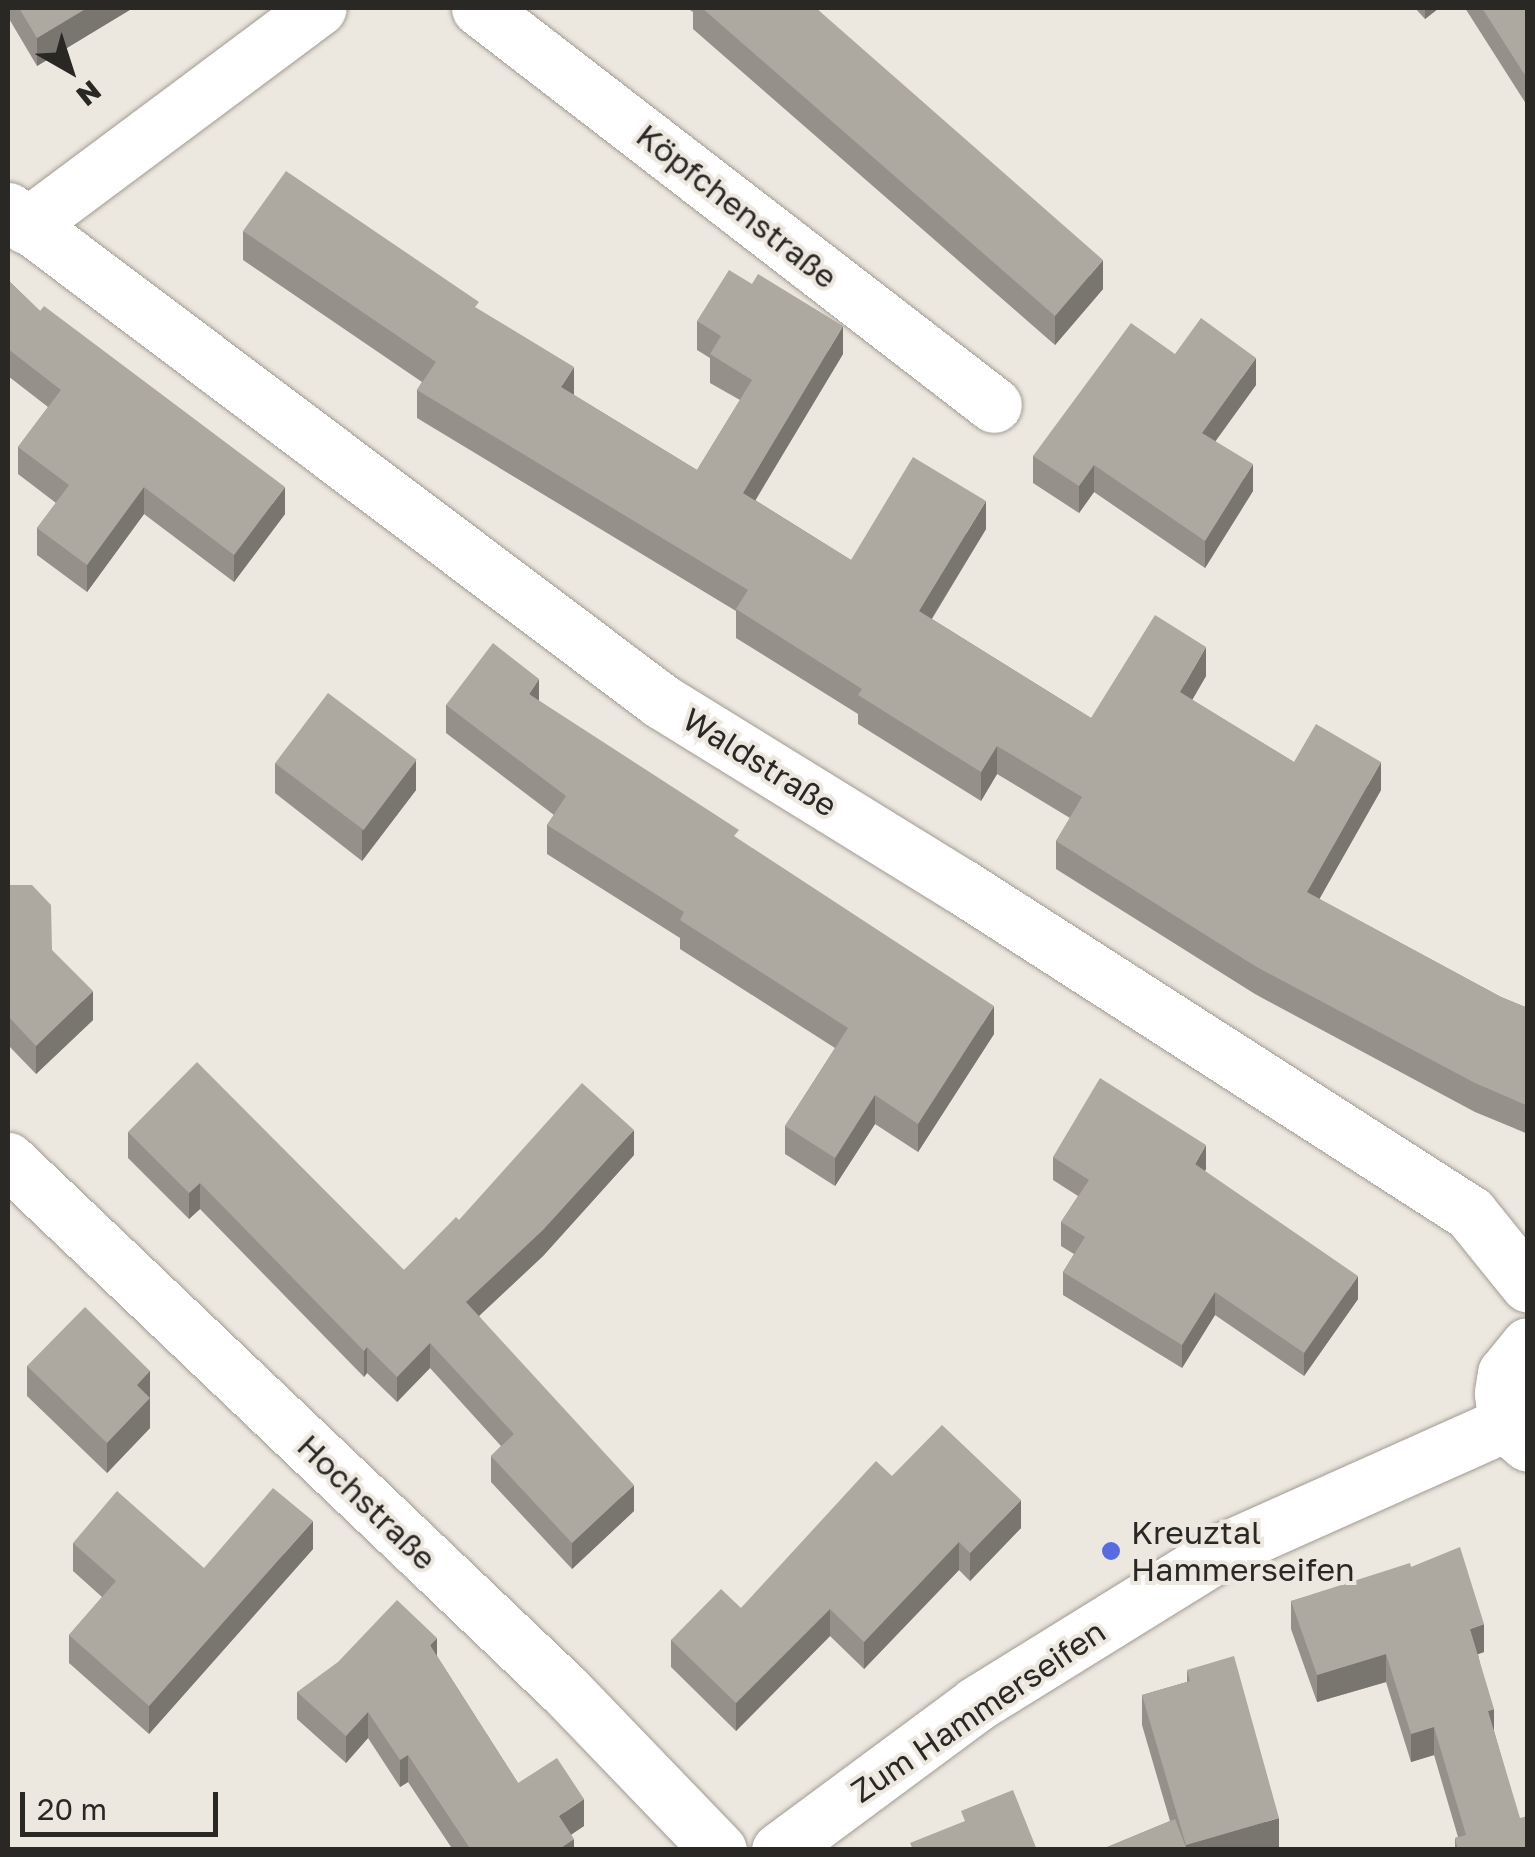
<!DOCTYPE html>
<meta charset="utf-8">
<style>
body{margin:0}
#map{position:relative;width:1535px;height:1857px;overflow:hidden;background:#ece7df;font-family:"Golos Text",sans-serif}
div>[style]{position:absolute}
.roads{filter:drop-shadow(0 0 2px #a09b93) drop-shadow(0 0 2px #a09b93)}
.minor>*{height:55px;margin:-27.5px;padding:0 27.5px;transform-origin:27.5px;border-radius:27.5px;background:#fff}
.wall>*{inset:0;background:#95908a}
.shaded-wall>*{inset:0;background:#797670}
.building>*{inset:0;background:#ada8a0;transform-origin:0 0}
.dots>*{width:28px;height:28px;translate:-50% -50%;box-sizing:border-box;border:5px solid #ece7df;border-radius:50%}
span{translate:-50% -50%;white-space:nowrap;text-align:center;line-height:1.15;-webkit-text-stroke:8px #ece7df;paint-order:stroke}
.street-label{font-size:32px;color:#2a2825}
.poi-label{font-size:32px;color:#2a2825}
.left{translate:0 -50%;text-align:left}
.frame{position:absolute;inset:0;border:10px solid #2a2825;pointer-events:none}
.north{position:absolute;left:20px;top:20px;width:100px;height:100px;-webkit-text-stroke:8px #ece7df;paint-order:stroke;rotate:141deg;font-size:28px;font-weight:700;line-height:40px;text-align:center;color:#2a2825}
.north::after{content:'';display:block;margin:auto;width:35px;height:45px;background:#2a2825;clip-path:polygon(50% 0,100% 100%,50% 72%,0 100%)}
.scale{position:absolute;left:20px;top:1792px;width:198px;height:45px;box-sizing:border-box;border:5px solid #2a2825;border-top:0;padding-left:12px;font-size:30px;line-height:35px;white-space:nowrap;color:#2a2825;-webkit-text-stroke:8px #ece7df;paint-order:stroke}
</style>
<div id="map">
<div class="roads">
<div class="minor">
<div style="left:479px;top:8px;width:650px;rotate:37.63deg"></div>
<div style="left:8px;top:210px;width:817px;rotate:36.94deg"></div>
<div style="left:661px;top:701px;width:352px;rotate:31.7deg"></div>
<div style="left:961px;top:886px;width:605px;rotate:32.72deg"></div>
<div style="left:1470px;top:1213px;width:92px;rotate:51.1deg"></div>
<div style="left:26px;top:226px;width:365px;rotate:-36.7deg"></div>
<div style="left:8px;top:1160px;width:769px;rotate:43.58deg"></div>
<div style="left:565px;top:1690px;width:222px;rotate:46.1deg"></div>
<div style="left:1528px;top:1345px;width:36px;rotate:129deg"></div>
<div style="left:1505px;top:1373px;width:20px;rotate:99deg"></div>
<div style="left:1502px;top:1393px;width:31px;rotate:84deg"></div>
<div style="left:1505px;top:1424px;width:30px;rotate:41deg"></div>
<div style="left:779px;top:1850px;width:245px;rotate:-36.5deg"></div>
<div style="left:976px;top:1704px;width:296px;rotate:-31.8deg"></div>
<div style="left:1228px;top:1548px;width:303px;rotate:-24.1deg"></div>
</div>
</div>
<div class="wall">
<div style="clip-path:polygon(8px 8px,133px 8px,37px 66px,8px 17px)"></div>
<div style="clip-path:polygon(687px 8px,816px 8px,1103px 289px,1055px 345px,693px 29px,693px 12px)"></div>
<div style="clip-path:polygon(1415px 8px,1439px 8px,1425px 19px)"></div>
<div style="clip-path:polygon(1465px 8px,1528px 8px,1528px 107px)"></div>
<div style="clip-path:polygon(243px 231px,479px 310px,574px 395px,697px 470px,740px 400px,710px 383px,710px 358px,697px 350px,697px 321px,843px 354px,755px 500px,851px 560px,986px 529px,932px 619px,1091px 718px,1206px 676px,1192px 700px,1294px 762px,1381px 790px,1319px 899px,1501px 997px,1528px 1008px,1528px 1134px,1475px 1112px,1255px 994px,1056px 869px,1056px 841px,1070px 818px,997px 774px,981px 801px,858px 724px,858px 714px,736px 638px,736px 611px,417px 418px,417px 390px,422px 382px,243px 260px)"></div>
<div style="clip-path:polygon(8px 280px,40px 311px,285px 514px,234px 582px,144px 514px,87px 592px,37px 555px,37px 528px,56px 503px,18px 474px,18px 447px,48px 407px,8px 376px)"></div>
<div style="clip-path:polygon(1175px 354px,1256px 385px,1215px 441px,1253px 491px,1205px 568px,1094px 492px,1079px 513px,1033px 483px,1033px 456px)"></div>
<div style="clip-path:polygon(539px 701px,739px 840px,994px 1034px,918px 1152px,875px 1124px,835px 1186px,785px 1154px,785px 1126px,835px 1048px,680px 949px,680px 938px,547px 854px,547px 825px,554px 815px,446px 733px,446px 705px)"></div>
<div style="clip-path:polygon(275px 763px,416px 790px,362px 861px,275px 793px)"></div>
<div style="clip-path:polygon(8px 883px,93px 1020px,36px 1074px,8px 1045px)"></div>
<div style="clip-path:polygon(128px 1132px,404px 1270px,459px 1220px,634px 1155px,543px 1256px,479px 1316px,634px 1511px,572px 1569px,491px 1482px,491px 1456px,501px 1446px,430px 1368px,397px 1402px,367px 1373px,364px 1377px,200px 1209px,189px 1219px,128px 1158px)"></div>
<div style="clip-path:polygon(1053px 1157px,1206px 1169px,1205px 1171px,1358px 1299px,1304px 1376px,1215px 1315px,1182px 1368px,1063px 1295px,1063px 1272px,1074px 1254px,1061px 1246px,1061px 1222px,1078px 1196px,1053px 1180px)"></div>
<div style="clip-path:polygon(27px 1366px,150px 1371px,150px 1428px,107px 1473px,27px 1396px)"></div>
<div style="clip-path:polygon(892px 1476px,1021px 1528px,970px 1581px,959px 1570px,864px 1669px,830px 1636px,736px 1731px,671px 1667px,671px 1640px,741px 1608px)"></div>
<div style="clip-path:polygon(73px 1543px,204px 1568px,313px 1549px,149px 1734px,69px 1663px,69px 1635px,102px 1597px,73px 1571px)"></div>
<div style="clip-path:polygon(1411px 1567px,1484px 1652px,1478px 1654px,1494px 1731px,1528px 1850px,1455px 1850px,1455px 1838px,1458px 1837px,1434px 1755px,1411px 1762px,1386px 1682px,1317px 1702px,1291px 1629px,1291px 1601px)"></div>
<div style="clip-path:polygon(437px 1656px,518px 1783px,584px 1826px,571px 1834px,574px 1850px,453px 1850px,408px 1782px,400px 1787px,368px 1738px,346px 1763px,297px 1719px,297px 1692px)"></div>
<div style="clip-path:polygon(1187px 1670px,1279px 1848px,1273px 1850px,1100px 1850px,1170px 1821px,1142px 1725px,1142px 1695px,1187px 1682px)"></div>
</div>
<div class="shaded-wall">
<div style="clip-path:polygon(87px 8px,133px 8px,37px 66px,37px 38px)"></div>
<div style="clip-path:polygon(1425px 8px,1439px 8px,1425px 19px)"></div>
<div style="clip-path:polygon(1103px 260px,1103px 289px,1055px 345px,1055px 316px)"></div>
<div style="clip-path:polygon(843px 326px,843px 354px,743px 521px,743px 493px)"></div>
<div style="clip-path:polygon(1256px 358px,1256px 385px,1202px 460px,1202px 433px)"></div>
<div style="clip-path:polygon(574px 367px,574px 395px,561px 387px)"></div>
<div style="clip-path:polygon(1253px 464px,1253px 491px,1205px 568px,1205px 541px)"></div>
<div style="clip-path:polygon(1094px 465px,1094px 492px,1079px 513px,1079px 486px)"></div>
<div style="clip-path:polygon(144px 487px,144px 514px,87px 592px,87px 565px)"></div>
<div style="clip-path:polygon(285px 487px,285px 514px,234px 582px,234px 555px)"></div>
<div style="clip-path:polygon(986px 501px,986px 529px,919px 639px,919px 611px)"></div>
<div style="clip-path:polygon(1206px 647px,1206px 676px,1180px 721px,1180px 692px)"></div>
<div style="clip-path:polygon(539px 679px,539px 708px,529px 694px)"></div>
<div style="clip-path:polygon(997px 746px,997px 774px,981px 801px,981px 772px)"></div>
<div style="clip-path:polygon(416px 760px,416px 790px,362px 861px,362px 831px)"></div>
<div style="clip-path:polygon(1381px 762px,1381px 790px,1307px 921px,1307px 892px)"></div>
<div style="clip-path:polygon(93px 991px,93px 1020px,36px 1074px,36px 1046px)"></div>
<div style="clip-path:polygon(994px 1006px,994px 1034px,918px 1152px,918px 1124px)"></div>
<div style="clip-path:polygon(875px 1095px,875px 1124px,835px 1186px,835px 1158px)"></div>
<div style="clip-path:polygon(634px 1130px,634px 1155px,543px 1256px,466px 1328px,466px 1302px)"></div>
<div style="clip-path:polygon(1206px 1145px,1206px 1169px,1195px 1187px,1195px 1164px)"></div>
<div style="clip-path:polygon(200px 1183px,200px 1209px,189px 1219px,189px 1193px)"></div>
<div style="clip-path:polygon(1358px 1276px,1358px 1299px,1304px 1376px,1304px 1353px)"></div>
<div style="clip-path:polygon(1215px 1292px,1215px 1315px,1182px 1368px,1182px 1345px)"></div>
<div style="clip-path:polygon(430px 1343px,430px 1368px,397px 1402px,397px 1377px)"></div>
<div style="clip-path:polygon(367px 1347px,367px 1373px,364px 1377px,364px 1351px)"></div>
<div style="clip-path:polygon(150px 1371px,150px 1428px,107px 1473px,107px 1443px,137px 1385px)"></div>
<div style="clip-path:polygon(634px 1485px,634px 1511px,572px 1569px,572px 1543px)"></div>
<div style="clip-path:polygon(1021px 1500px,1021px 1528px,970px 1581px,970px 1553px)"></div>
<div style="clip-path:polygon(313px 1521px,313px 1549px,149px 1734px,149px 1706px)"></div>
<div style="clip-path:polygon(959px 1542px,959px 1570px,864px 1669px,864px 1642px)"></div>
<div style="clip-path:polygon(830px 1609px,830px 1636px,736px 1731px,736px 1703px)"></div>
<div style="clip-path:polygon(1484px 1624px,1484px 1652px,1470px 1657px,1470px 1629px)"></div>
<div style="clip-path:polygon(437px 1638px,437px 1665px,430px 1645px)"></div>
<div style="clip-path:polygon(1386px 1654px,1386px 1682px,1317px 1702px,1317px 1675px)"></div>
<div style="clip-path:polygon(1494px 1709px,1494px 1737px,1488px 1711px)"></div>
<div style="clip-path:polygon(368px 1712px,368px 1738px,346px 1763px,346px 1736px)"></div>
<div style="clip-path:polygon(1434px 1727px,1434px 1755px,1411px 1762px,1411px 1734px)"></div>
<div style="clip-path:polygon(408px 1755px,408px 1782px,400px 1787px,400px 1760px)"></div>
<div style="clip-path:polygon(584px 1799px,584px 1826px,559px 1843px,559px 1816px)"></div>
<div style="clip-path:polygon(1279px 1818px,1279px 1848px,1273px 1850px,1186px 1850px,1186px 1845px)"></div>
<div style="clip-path:polygon(574px 1839px,574px 1850px,558px 1850px)"></div>
</div>
<div class="building">
<div style="clip-path:polygon(19px 8px,87px 8px,37px 38px)"></div>
<div style="clip-path:polygon(702px 8px,816px 8px,1103px 260px,1055px 316px)"></div>
<div style="clip-path:polygon(1482px 8px,1528px 8px,1528px 80px)"></div>
<div style="clip-path:polygon(286px 171px,479px 302px,475px 307px,574px 367px,561px 387px,697px 470px,752px 380px,710px 354px,721px 336px,697px 321px,729px 270px,752px 284px,758px 274px,843px 326px,743px 493px,851px 560px,913px 457px,986px 501px,919px 611px,1091px 718px,1155px 615px,1206px 647px,1180px 692px,1294px 762px,1316px 724px,1381px 762px,1307px 892px,1501px 997px,1528px 1008px,1528px 1106px,1475px 1083px,1255px 966px,1056px 841px,1082px 797px,997px 746px,981px 772px,858px 695px,862px 689px,736px 609px,748px 590px,417px 390px,436px 362px,243px 231px)"></div>
<div style="clip-path:polygon(8px 280px,40px 311px,44px 306px,285px 487px,234px 555px,144px 487px,87px 565px,37px 528px,69px 485px,18px 447px,61px 390px,8px 349px)"></div>
<div style="clip-path:polygon(1201px 318px,1256px 358px,1202px 433px,1253px 464px,1205px 541px,1094px 465px,1079px 486px,1033px 456px,1131px 323px,1175px 354px)"></div>
<div style="clip-path:polygon(493px 643px,539px 679px,529px 694px,739px 830px,734px 836px,994px 1006px,918px 1124px,875px 1095px,835px 1158px,785px 1126px,848px 1028px,680px 920px,684px 912px,547px 825px,566px 796px,446px 705px)"></div>
<div style="left:328px;top:693px;width:111px;height:88px;rotate:37deg"></div>
<div style="clip-path:polygon(8px 883px,10px 885px,32px 885px,51px 905px,52px 950px,93px 991px,36px 1046px,8px 1016px)"></div>
<div style="clip-path:polygon(197px 1062px,404px 1270px,456px 1217px,459px 1220px,582px 1083px,634px 1130px,543px 1230px,466px 1302px,634px 1485px,572px 1543px,491px 1456px,514px 1434px,430px 1343px,397px 1377px,367px 1347px,364px 1351px,200px 1183px,189px 1193px,128px 1132px)"></div>
<div style="clip-path:polygon(1100px 1078px,1206px 1145px,1195px 1164px,1358px 1276px,1304px 1353px,1215px 1292px,1182px 1345px,1063px 1272px,1085px 1237px,1061px 1222px,1089px 1180px,1053px 1157px)"></div>
<div style="clip-path:polygon(85px 1307px,150px 1371px,137px 1385px,150px 1398px,107px 1443px,27px 1366px)"></div>
<div style="clip-path:polygon(942px 1425px,1021px 1500px,970px 1553px,959px 1542px,864px 1642px,830px 1609px,736px 1703px,671px 1640px,721px 1589px,741px 1608px,876px 1461px,892px 1476px)"></div>
<div style="clip-path:polygon(273px 1488px,313px 1521px,149px 1706px,69px 1635px,116px 1581px,73px 1543px,117px 1491px,204px 1568px)"></div>
<div style="clip-path:polygon(1460px 1547px,1484px 1624px,1470px 1629px,1494px 1709px,1488px 1711px,1520px 1818px,1528px 1816px,1528px 1850px,1458px 1850px,1455px 1838px,1466px 1835px,1434px 1727px,1411px 1734px,1386px 1654px,1317px 1675px,1291px 1601px,1410px 1563px,1411px 1567px)"></div>
<div style="clip-path:polygon(397px 1600px,437px 1638px,430px 1645px,518px 1783px,557px 1758px,584px 1799px,559px 1816px,574px 1839px,558px 1850px,471px 1850px,408px 1755px,400px 1760px,368px 1712px,346px 1736px,297px 1692px,338px 1662px)"></div>
<div style="clip-path:polygon(1234px 1656px,1279px 1818px,1186px 1845px,1142px 1695px,1190px 1681px,1187px 1670px)"></div>
<div style="clip-path:polygon(1013px 1790px,1037px 1850px,913px 1850px,910px 1843px,965px 1821px,961px 1811px)"></div>
<div style="clip-path:polygon(1175px 1819px,1187px 1850px,1100px 1850px)"></div>
</div>
<div class="dots">
<div style="left:1111px;top:1551px;background:#596be2"></div>
</div>
<div class="street-label">
<span style="left:737px;top:206px;rotate:38deg">Köpfchenstraße</span>
<span style="left:760px;top:762px;rotate:32deg">Waldstraße</span>
<span style="left:367px;top:1502px;rotate:44deg">Hochstraße</span>
<span style="left:978px;top:1711px;rotate:-34deg">Zum Hammerseifen</span>
</div>
<div class="poi-label">
<span class="left" style="left:1131px;top:1551px">Kreuztal<br>Hammerseifen</span>
</div>
<div class="frame"></div>
<div class="north">N</div>
<div class="scale">20 m</div>
</div>
